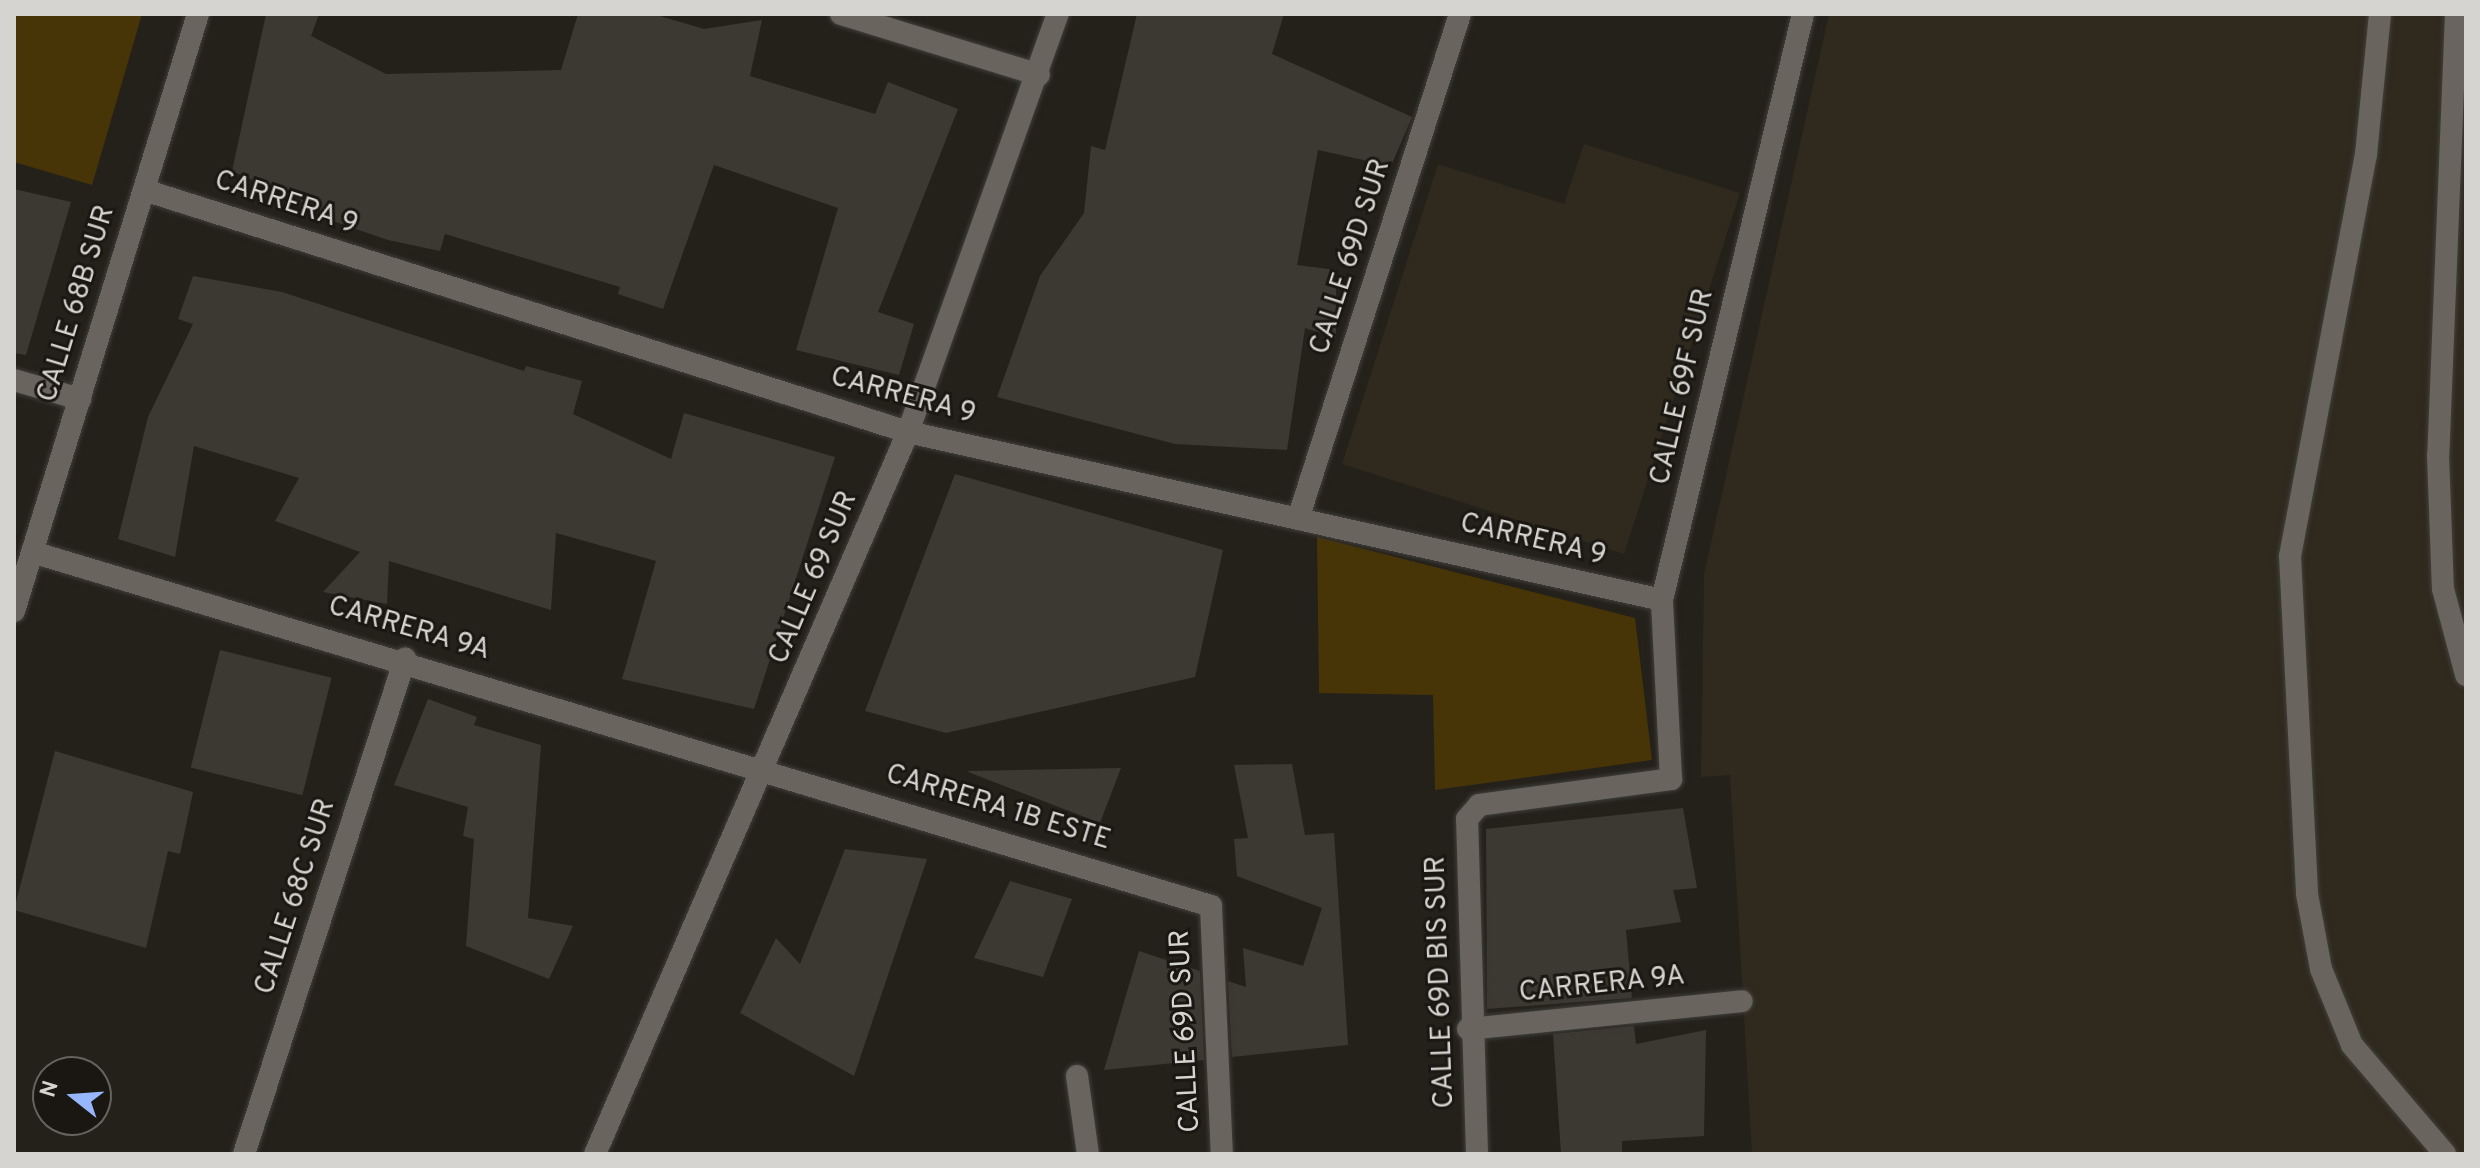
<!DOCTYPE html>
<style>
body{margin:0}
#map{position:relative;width:2480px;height:1168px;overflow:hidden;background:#24211b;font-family:Overpass,sans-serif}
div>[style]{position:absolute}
.built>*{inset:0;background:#2f291e}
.green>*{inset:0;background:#473508}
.building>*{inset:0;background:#3c3932;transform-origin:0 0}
.roads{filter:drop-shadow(0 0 2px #413f3b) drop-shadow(0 0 2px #413f3b)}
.service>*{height:22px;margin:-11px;padding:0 11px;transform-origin:11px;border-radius:11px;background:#69655e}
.minor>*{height:22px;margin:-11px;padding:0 11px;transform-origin:11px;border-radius:11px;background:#69655e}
.tertiary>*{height:22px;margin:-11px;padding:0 11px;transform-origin:11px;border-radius:11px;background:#69655e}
span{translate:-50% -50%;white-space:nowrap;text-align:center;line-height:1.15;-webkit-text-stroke:6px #1a1712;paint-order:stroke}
.street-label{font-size:28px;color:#d6d4d0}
.frame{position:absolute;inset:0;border:16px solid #d6d4d0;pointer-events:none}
.north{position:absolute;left:32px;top:1056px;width:80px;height:80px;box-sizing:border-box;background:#1a1712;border:2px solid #65635e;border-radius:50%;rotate:287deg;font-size:22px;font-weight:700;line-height:32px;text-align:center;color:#d6d4d0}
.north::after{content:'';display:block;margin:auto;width:28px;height:36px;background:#96b6fd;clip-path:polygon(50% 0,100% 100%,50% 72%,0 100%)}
</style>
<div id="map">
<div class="built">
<div style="clip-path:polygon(1829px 14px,2466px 14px,2466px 1154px,1752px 1154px,1730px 775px,1701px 777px,1704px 574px)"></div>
<div style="clip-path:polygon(1584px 144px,1740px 193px,1624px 554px,1342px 464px,1438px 164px,1564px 204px)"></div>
</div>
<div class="green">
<div style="clip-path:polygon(14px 14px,142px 14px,92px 185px,14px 162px)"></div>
<div style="clip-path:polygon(1317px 537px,1635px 618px,1652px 760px,1435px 790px,1433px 695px,1319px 693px)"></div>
</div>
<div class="building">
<div style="clip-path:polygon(266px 14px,319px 14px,311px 36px,386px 74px,561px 70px,578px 14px,653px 14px,704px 29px,762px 20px,750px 76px,875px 114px,888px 82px,958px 109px,878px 312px,914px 324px,899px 375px,796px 350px,838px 208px,714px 165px,663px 309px,618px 294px,620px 287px,445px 234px,440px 251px,388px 240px,321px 217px,323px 211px,232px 171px)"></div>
<div style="clip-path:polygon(1137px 14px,1284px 14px,1272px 54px,1412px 117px,1391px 166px,1318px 150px,1297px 265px,1336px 270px,1336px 338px,1305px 328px,1287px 450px,1175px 444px,997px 397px,1040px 276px,1084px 213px,1091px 146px,1105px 150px)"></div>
<div style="clip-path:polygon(14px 189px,71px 202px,26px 355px,14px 353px)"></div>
<div style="clip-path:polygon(193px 276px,282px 292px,524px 371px,526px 366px,582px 381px,573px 414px,671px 459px,684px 413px,835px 457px,754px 709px,622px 679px,656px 561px,556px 533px,551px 610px,389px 561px,387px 604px,323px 592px,360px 552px,275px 521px,299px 478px,194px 446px,175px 557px,118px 539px,148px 417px,193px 324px,178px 319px)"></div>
<div style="clip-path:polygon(955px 474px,1223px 550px,1195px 677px,946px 733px,865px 711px)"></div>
<div style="left:220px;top:650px;width:115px;height:121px;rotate:14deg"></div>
<div style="clip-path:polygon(428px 699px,477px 717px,474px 725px,541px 745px,528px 918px,573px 926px,549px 979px,466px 946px,474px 839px,463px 836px,468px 807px,394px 785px)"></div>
<div style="clip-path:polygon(55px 751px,193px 792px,180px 854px,168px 851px,146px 948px,14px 910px)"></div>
<div style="clip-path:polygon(1292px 764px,1305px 835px,1334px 833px,1348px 1045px,1232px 1057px,1228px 981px,1246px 987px,1243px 948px,1303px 966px,1322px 908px,1237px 876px,1234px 839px,1248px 838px,1234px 765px)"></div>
<div style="clip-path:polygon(1121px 768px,1100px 823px,968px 772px,969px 771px)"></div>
<div style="clip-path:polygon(1683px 808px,1697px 888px,1673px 890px,1681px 922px,1626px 930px,1632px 998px,1487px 1009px,1486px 829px)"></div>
<div style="clip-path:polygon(845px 849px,927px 859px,854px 1076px,740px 1013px,776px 938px,800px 964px)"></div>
<div style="clip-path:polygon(1010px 881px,1072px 899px,1043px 977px,974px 958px)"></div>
<div style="clip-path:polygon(1139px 951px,1200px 971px,1204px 1060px,1104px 1070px)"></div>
<div style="clip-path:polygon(1634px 1026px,1636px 1044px,1706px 1030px,1704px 1136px,1622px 1141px,1622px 1154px,1561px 1154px,1553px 1034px)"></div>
</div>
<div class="roads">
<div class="service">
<div style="left:2380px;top:14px;width:141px;rotate:95.7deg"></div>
<div style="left:2366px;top:154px;width:409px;rotate:100.7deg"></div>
<div style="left:2290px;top:556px;width:338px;rotate:87.1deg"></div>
<div style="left:2307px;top:894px;width:76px;rotate:79.4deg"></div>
<div style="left:2321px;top:969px;width:82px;rotate:67.8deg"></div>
<div style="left:2352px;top:1045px;width:143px;rotate:49.5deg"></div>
</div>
<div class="minor">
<div style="left:841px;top:14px;width:207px;rotate:17.1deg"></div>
<div style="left:2456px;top:14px;width:441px;rotate:92.3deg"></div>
<div style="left:2438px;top:455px;width:134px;rotate:87.9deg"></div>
<div style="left:2443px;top:589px;width:89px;rotate:75deg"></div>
<div style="left:144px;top:190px;width:801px;rotate:17.58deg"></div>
<div style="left:908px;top:432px;width:772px;rotate:12.56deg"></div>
<div style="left:14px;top:380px;width:69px;rotate:16.1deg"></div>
<div style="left:1298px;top:519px;width:530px;rotate:-72.21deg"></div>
<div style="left:32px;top:552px;width:1231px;rotate:16.71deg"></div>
<div style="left:1211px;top:906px;width:248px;rotate:87.5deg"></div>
<div style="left:1468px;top:1029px;width:275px;rotate:-5.8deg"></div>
<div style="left:1077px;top:1076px;width:79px;rotate:82deg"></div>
<div style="left:244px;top:1154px;width:521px;rotate:-71.98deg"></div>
<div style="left:1477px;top:1154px;width:335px;rotate:-91.7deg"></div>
<div style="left:1467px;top:819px;width:18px;rotate:-49deg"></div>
<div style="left:1479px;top:805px;width:194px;rotate:-7.7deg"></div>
<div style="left:1671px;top:779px;width:179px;rotate:-92.9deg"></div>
<div style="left:1662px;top:600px;width:603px;rotate:-76.47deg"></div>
</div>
<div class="tertiary">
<div style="left:14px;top:611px;width:625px;rotate:-72.87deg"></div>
<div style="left:595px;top:1154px;width:787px;rotate:-66.56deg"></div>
<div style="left:908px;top:432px;width:444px;rotate:-70.3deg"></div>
</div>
</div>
<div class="street-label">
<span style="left:286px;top:203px;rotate:18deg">CARRERA 9</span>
<span style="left:1351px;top:257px;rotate:-72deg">CALLE 69D SUR</span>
<span style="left:77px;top:304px;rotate:-73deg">CALLE 68B SUR</span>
<span style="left:1683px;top:387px;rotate:-77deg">CALLE 69F SUR</span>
<span style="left:903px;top:396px;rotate:15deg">CARRERA 9</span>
<span style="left:1533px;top:540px;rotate:13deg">CARRERA 9</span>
<span style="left:814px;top:578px;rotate:-67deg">CALLE 69 SUR</span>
<span style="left:409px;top:629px;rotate:16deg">CARRERA 9A</span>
<span style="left:998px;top:808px;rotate:17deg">CARRERA 1B ESTE</span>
<span style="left:296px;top:897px;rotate:-72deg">CALLE 68C SUR</span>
<span style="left:1441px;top:982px;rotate:-92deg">CALLE 69D BIS SUR</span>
<span style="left:1602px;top:985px;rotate:-6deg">CARRERA 9A</span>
<span style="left:1186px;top:1031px;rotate:-93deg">CALLE 69D SUR</span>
</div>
<div class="frame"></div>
<div class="north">N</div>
</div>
